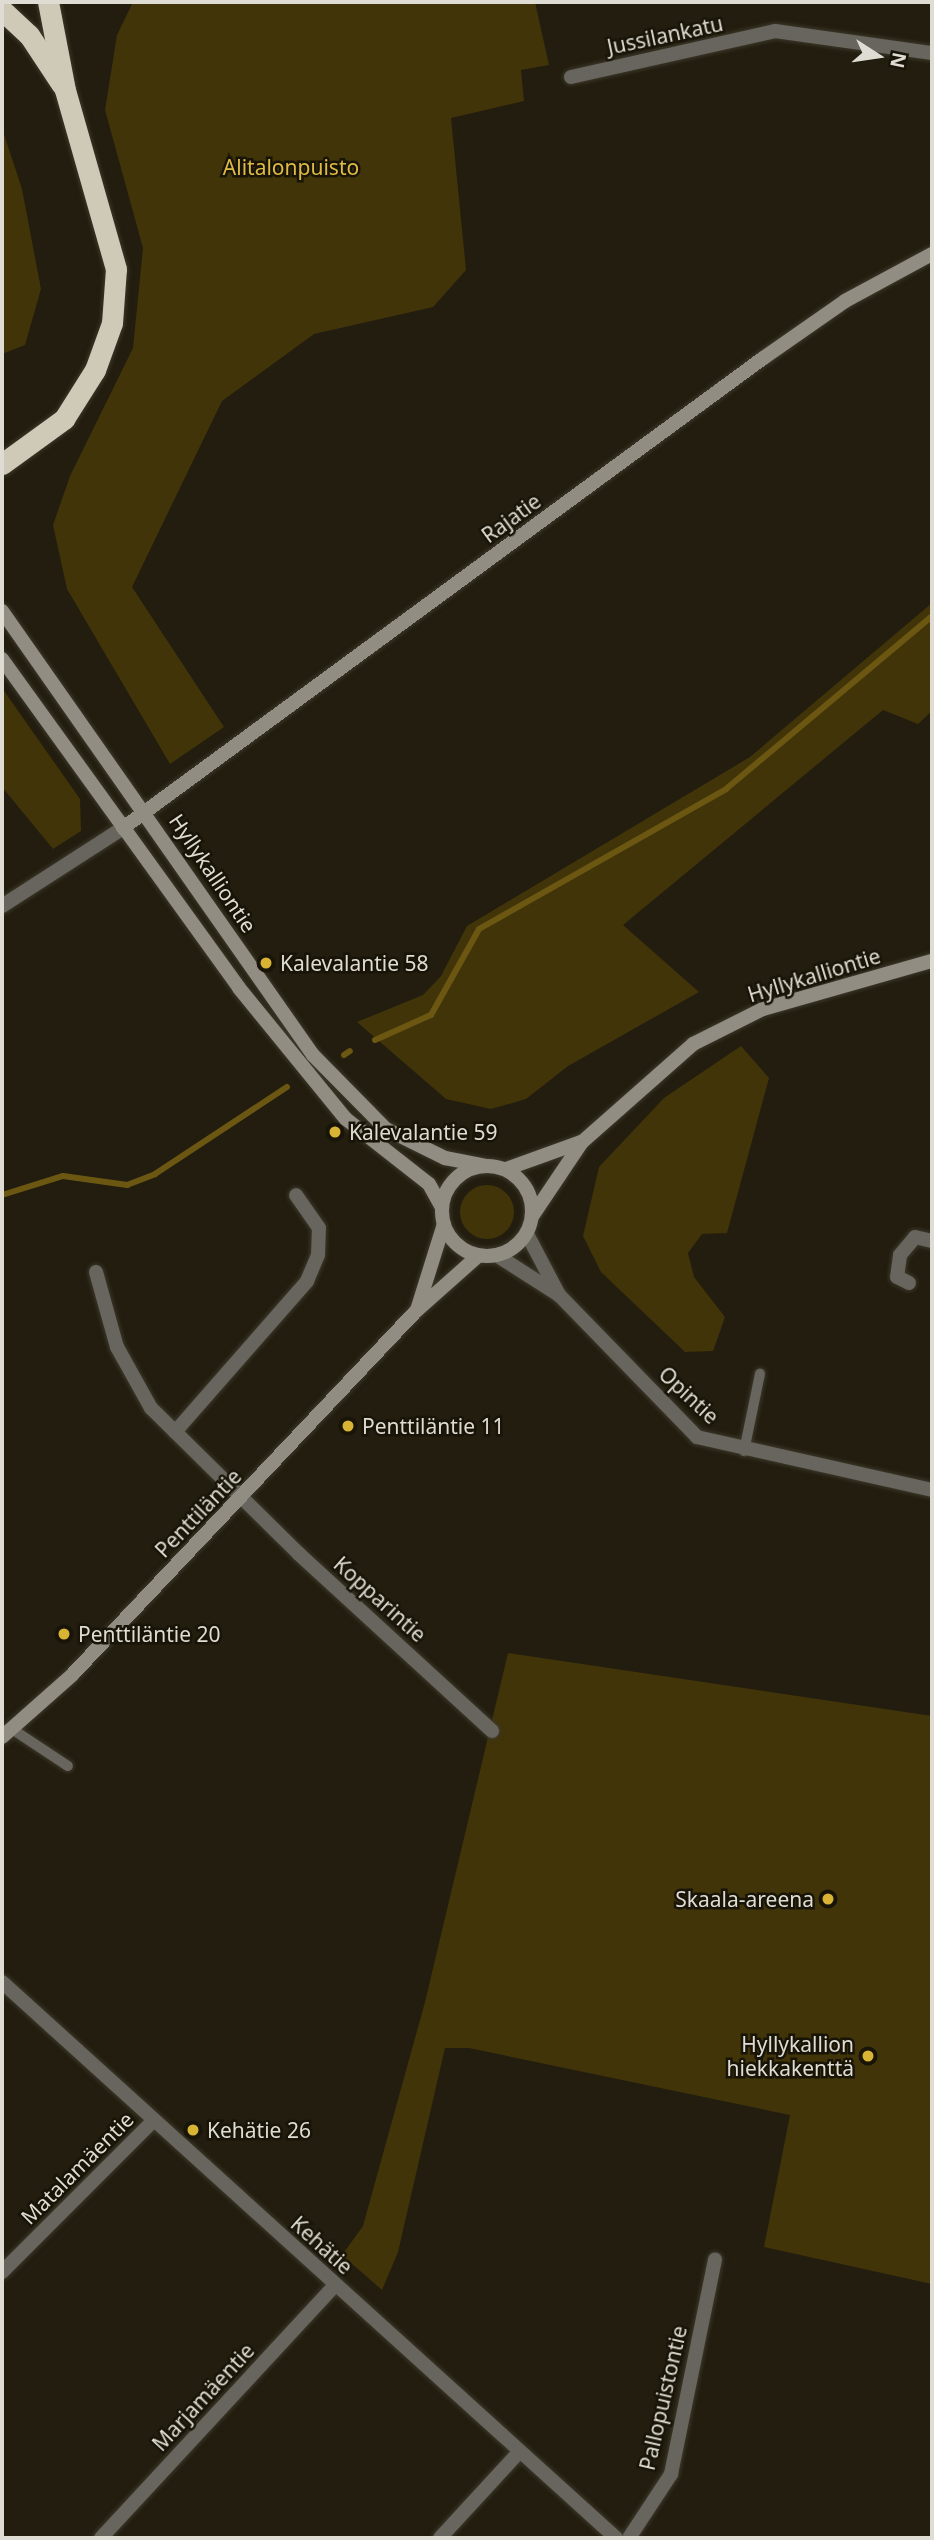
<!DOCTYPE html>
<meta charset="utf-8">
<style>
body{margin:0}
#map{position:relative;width:934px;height:2540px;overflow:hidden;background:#221d0f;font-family:"Noto Sans",sans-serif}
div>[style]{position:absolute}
.green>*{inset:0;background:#413409}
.round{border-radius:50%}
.stream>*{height:6px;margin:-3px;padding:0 3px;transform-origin:3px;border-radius:3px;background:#6b5712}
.roads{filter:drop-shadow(0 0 2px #3c382a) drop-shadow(0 0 2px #3c382a)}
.lane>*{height:10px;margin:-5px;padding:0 5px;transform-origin:5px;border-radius:5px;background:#67655d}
.street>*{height:14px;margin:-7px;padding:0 7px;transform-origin:7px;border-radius:7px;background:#67655d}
.secondary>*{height:14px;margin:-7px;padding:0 7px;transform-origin:7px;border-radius:7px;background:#918d82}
.secondary>.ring{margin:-7px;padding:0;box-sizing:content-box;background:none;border:14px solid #918d82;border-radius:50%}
.highway>*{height:21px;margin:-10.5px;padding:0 10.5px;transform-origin:10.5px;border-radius:10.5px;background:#cfcab8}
.dots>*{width:19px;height:19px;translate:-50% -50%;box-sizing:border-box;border:4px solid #181407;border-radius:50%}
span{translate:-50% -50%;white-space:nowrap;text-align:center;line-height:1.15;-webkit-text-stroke:5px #181407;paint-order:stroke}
.street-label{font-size:21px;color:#dfdcd3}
.park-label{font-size:21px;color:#dfbb44}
.poi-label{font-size:21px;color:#dfdcd3}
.left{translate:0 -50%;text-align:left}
.right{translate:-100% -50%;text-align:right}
.frame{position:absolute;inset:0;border:4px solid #dfdcd3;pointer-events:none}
.north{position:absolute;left:843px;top:21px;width:70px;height:70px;-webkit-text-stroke:5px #181407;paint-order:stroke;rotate:102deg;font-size:19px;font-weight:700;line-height:28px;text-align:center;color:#dfdcd3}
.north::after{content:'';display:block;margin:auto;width:24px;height:32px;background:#dfdcd3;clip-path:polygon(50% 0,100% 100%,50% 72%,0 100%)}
</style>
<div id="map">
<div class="green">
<div style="clip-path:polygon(133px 2px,535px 2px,549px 65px,521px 70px,524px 101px,451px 118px,466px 270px,433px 307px,314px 334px,222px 401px,132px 587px,224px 727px,170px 764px,67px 589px,53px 525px,70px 476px,133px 348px,143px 248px,105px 110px,117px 35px)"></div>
<div style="clip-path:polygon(2px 128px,22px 189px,41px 289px,25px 345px,2px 354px)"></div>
<div style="clip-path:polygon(932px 603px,932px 711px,918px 724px,883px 710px,623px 925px,699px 992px,568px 1066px,526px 1099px,491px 1109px,446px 1099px,357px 1022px,423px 995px,441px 976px,467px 926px,750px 757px)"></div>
<div style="clip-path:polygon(2px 688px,80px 799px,81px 831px,53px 849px,2px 787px)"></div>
<div style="clip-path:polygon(741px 1046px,769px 1078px,727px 1233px,702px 1234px,688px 1253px,694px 1277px,725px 1317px,713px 1351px,685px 1352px,601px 1272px,583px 1236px,599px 1167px,664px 1098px)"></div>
<div class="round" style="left:460px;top:1185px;width:54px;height:54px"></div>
<div style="clip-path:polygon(508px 1653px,932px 1716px,932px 2284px,764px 2247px,790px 2115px,469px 2048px,445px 2048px,398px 2252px,382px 2290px,342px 2255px,363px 2226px,425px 2002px)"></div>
</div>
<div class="stream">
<div style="left:375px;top:1040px;width:61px;rotate:-24.1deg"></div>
<div style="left:431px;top:1015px;width:98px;rotate:-60.8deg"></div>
<div style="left:479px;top:929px;width:284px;rotate:-29.5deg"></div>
<div style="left:726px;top:789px;width:269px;rotate:-40deg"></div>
<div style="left:344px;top:1055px;width:7px;rotate:-34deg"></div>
<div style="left:2px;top:1195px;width:64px;rotate:-17.3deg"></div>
<div style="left:63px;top:1176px;width:65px;rotate:8deg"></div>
<div style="left:127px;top:1185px;width:30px;rotate:-21deg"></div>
<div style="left:155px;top:1174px;width:158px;rotate:-33.4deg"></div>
</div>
<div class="roads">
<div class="lane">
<div style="left:744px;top:1451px;width:79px;rotate:-78.3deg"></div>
<div style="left:12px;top:1729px;width:67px;rotate:33.5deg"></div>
</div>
<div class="street">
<div style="left:571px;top:77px;width:209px;rotate:-12.7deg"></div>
<div style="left:775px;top:31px;width:159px;rotate:8deg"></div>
<div style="left:2px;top:906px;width:144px;rotate:-32.8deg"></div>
<div style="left:527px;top:1234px;width:69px;rotate:62.3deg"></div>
<div style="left:559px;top:1295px;width:198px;rotate:45.8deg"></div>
<div style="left:697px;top:1437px;width:241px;rotate:12.7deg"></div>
<div style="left:498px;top:1256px;width:72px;rotate:32.6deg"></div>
<div style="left:96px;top:1272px;width:78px;rotate:74.4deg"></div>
<div style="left:117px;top:1347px;width:70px;rotate:60.9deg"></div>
<div style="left:151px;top:1408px;width:208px;rotate:44.6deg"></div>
<div style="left:299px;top:1554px;width:262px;rotate:42.5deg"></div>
<div style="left:909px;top:1283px;width:13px;rotate:-153deg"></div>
<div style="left:897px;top:1277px;width:22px;rotate:-82deg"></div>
<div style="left:900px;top:1255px;width:23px;rotate:-50deg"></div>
<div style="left:915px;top:1237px;width:17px;rotate:13deg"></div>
<div style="left:175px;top:1432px;width:201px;rotate:-48.8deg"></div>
<div style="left:307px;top:1281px;width:28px;rotate:-67deg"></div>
<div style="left:318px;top:1255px;width:27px;rotate:-88deg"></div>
<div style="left:319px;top:1228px;width:40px;rotate:-124.9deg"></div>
<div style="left:2px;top:1982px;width:828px;rotate:42.16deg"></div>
<div style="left:2px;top:2272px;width:212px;rotate:-45deg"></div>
<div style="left:101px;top:2538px;width:345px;rotate:-47.2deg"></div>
<div style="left:440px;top:2538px;width:118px;rotate:-47.4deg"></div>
<div style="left:629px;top:2538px;width:77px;rotate:-56.7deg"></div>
<div style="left:671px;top:2474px;width:219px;rotate:-78.4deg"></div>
</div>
<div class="secondary">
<div style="left:2px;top:611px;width:542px;rotate:54.99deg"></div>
<div style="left:313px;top:1055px;width:104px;rotate:45.4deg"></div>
<div style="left:386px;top:1129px;width:66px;rotate:26.2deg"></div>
<div style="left:445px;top:1158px;width:43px;rotate:10.8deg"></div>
<div style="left:2px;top:659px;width:405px;rotate:54.2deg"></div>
<div style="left:239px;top:988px;width:169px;rotate:50.8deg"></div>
<div style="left:346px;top:1119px;width:105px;rotate:38.1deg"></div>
<div style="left:429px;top:1184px;width:26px;rotate:61deg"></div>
<div style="left:123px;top:828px;width:793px;rotate:-36.28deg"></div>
<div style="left:762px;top:359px;width:101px;rotate:-34.9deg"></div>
<div style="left:845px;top:301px;width:99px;rotate:-28.4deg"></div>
<div class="ring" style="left:442px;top:1166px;width:76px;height:76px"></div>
<div style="left:506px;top:1169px;width:80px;rotate:-19.8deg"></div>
<div style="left:533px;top:1215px;width:88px;rotate:-56.1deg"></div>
<div style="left:582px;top:1142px;width:148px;rotate:-41.4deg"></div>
<div style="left:693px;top:1044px;width:78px;rotate:-26.6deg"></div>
<div style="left:763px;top:1009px;width:176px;rotate:-15.9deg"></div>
<div style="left:417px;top:1310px;width:90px;rotate:-72.6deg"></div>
<div style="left:2px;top:1737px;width:94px;rotate:-41.5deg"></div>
<div style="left:72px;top:1675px;width:501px;rotate:-46.62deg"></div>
<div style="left:416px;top:1311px;width:83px;rotate:-41.6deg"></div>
</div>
<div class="highway">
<div style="left:2px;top:10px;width:37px;rotate:43deg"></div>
<div style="left:29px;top:35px;width:60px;rotate:56.6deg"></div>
<div style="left:2px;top:464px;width:77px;rotate:-36deg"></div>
<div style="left:64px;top:419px;width:58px;rotate:-57.7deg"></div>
<div style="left:95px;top:370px;width:50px;rotate:-70.1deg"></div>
<div style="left:112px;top:323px;width:54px;rotate:-85.8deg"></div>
<div style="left:116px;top:269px;width:186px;rotate:-105.9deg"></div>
<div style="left:65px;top:90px;width:90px;rotate:-100.9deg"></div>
</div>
</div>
<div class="dots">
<div style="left:266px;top:963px;background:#d9b334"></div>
<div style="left:335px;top:1132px;background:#d9b334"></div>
<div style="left:348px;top:1426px;background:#d9b334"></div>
<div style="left:64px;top:1634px;background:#d9b334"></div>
<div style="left:828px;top:1899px;background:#d9b334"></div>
<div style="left:868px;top:2056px;background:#d9b334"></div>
<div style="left:193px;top:2130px;background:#d9b334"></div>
</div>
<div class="street-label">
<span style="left:665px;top:35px;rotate:-12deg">Jussilankatu</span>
<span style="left:511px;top:518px;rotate:-36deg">Rajatie</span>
<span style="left:213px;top:873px;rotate:56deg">Hyllykalliontie</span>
<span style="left:814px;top:975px;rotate:-17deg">Hyllykalliontie</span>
<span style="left:689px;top:1395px;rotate:43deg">Opintie</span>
<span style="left:198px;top:1513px;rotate:-46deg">Penttiläntie</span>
<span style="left:380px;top:1599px;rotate:42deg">Kopparintie</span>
<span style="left:77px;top:2168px;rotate:-45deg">Matalamäentie</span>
<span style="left:322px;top:2245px;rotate:42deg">Kehätie</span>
<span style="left:203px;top:2397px;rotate:-47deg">Marjamäentie</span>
<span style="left:663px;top:2398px;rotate:-77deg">Pallopuistontie</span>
</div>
<div class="park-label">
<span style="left:291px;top:167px">Alitalonpuisto</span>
</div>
<div class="poi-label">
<span class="left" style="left:280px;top:963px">Kalevalantie 58</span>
<span class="left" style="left:349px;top:1132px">Kalevalantie 59</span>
<span class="left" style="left:362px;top:1426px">Penttiläntie 11</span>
<span class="left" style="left:78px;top:1634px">Penttiläntie 20</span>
<span class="right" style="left:814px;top:1899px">Skaala-areena</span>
<span class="right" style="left:854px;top:2056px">Hyllykallion<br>hiekkakenttä</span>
<span class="left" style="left:207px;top:2130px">Kehätie 26</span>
</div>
<div class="frame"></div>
<div class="north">N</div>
</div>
